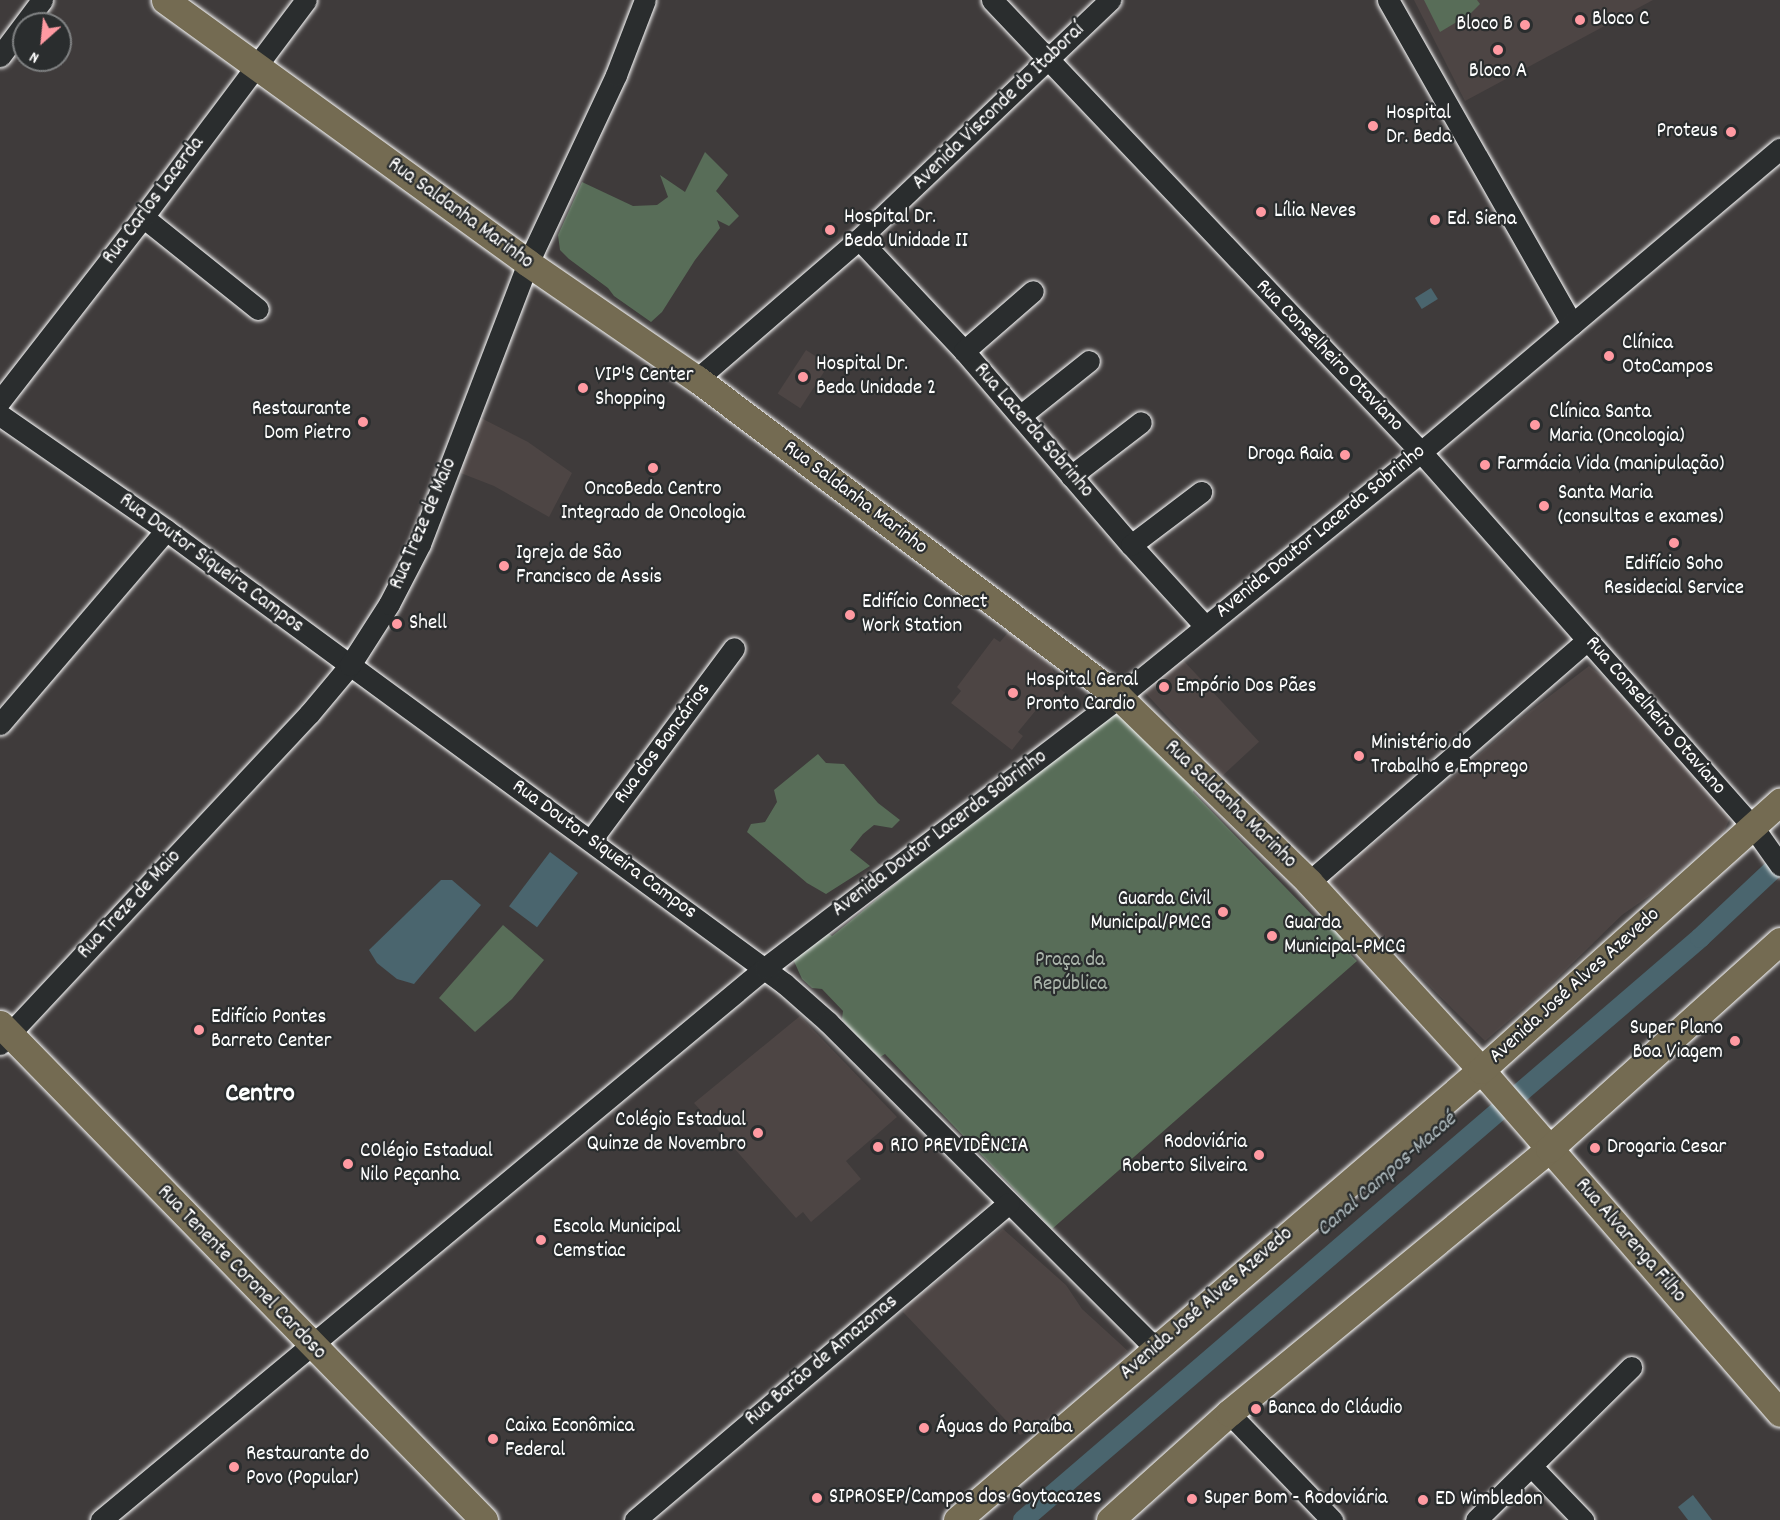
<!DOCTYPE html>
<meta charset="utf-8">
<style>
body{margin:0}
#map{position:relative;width:1780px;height:1520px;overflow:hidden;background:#3f3b3b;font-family:Dekko,sans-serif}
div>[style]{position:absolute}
.built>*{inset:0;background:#4d4544;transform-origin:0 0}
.green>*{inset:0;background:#586d58}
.water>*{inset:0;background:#4a656e;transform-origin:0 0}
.canal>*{height:20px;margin:-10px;padding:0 10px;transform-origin:10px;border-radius:10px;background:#4a656e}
.roads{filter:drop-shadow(0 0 2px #fff) drop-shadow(0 0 2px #fff)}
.minor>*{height:21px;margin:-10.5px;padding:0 10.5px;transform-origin:10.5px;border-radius:10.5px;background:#2a2d2e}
.major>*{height:27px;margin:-13.5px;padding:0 13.5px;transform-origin:13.5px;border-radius:13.5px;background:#746b52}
.dots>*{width:16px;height:16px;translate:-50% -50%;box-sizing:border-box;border:3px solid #2a2d2e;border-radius:50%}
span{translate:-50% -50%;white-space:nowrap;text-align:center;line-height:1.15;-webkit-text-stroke:4.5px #2a2d2e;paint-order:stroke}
.poi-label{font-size:21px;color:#fff}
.left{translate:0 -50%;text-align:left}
.right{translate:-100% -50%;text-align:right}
.street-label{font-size:21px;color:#fff}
.park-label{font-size:21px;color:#acb6ac}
.water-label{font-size:22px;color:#aebabe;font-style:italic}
.district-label{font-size:27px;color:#fff;font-weight:700}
.north{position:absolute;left:12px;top:12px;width:60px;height:60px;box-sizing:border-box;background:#2a2d2e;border:2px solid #7f8182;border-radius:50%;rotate:207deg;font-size:16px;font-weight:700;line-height:24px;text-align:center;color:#fff}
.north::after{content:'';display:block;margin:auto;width:21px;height:27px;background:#ff9aa2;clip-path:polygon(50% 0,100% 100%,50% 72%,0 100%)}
</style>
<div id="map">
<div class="built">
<div style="clip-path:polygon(1414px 0,1653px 0,1465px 101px)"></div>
<div style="left:806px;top:350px;width:27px;height:52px;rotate:33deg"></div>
<div style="clip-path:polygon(479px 417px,528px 442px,572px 473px,549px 517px,494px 486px,458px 472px)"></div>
<div style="clip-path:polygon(1009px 631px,1050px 664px,1055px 675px,1051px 683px,1070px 696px,1066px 702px,1041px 704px,1018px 732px,1023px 736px,1012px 750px,951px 703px,961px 691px,957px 687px,994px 638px,1000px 642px)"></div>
<div style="left:1182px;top:659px;width:113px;height:50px;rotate:47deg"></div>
<div style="clip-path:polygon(1589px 666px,1610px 682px,1635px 712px,1720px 802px,1730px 818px,1723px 834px,1652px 894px,1622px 915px,1545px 990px,1485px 1041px,1349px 906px,1324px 876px,1383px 837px,1529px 712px)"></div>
<div style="clip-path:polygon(800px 1016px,897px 1117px,846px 1161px,861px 1179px,811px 1222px,803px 1212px,796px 1218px,694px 1103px)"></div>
<div style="clip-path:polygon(1003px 1229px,1066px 1285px,1082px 1309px,1128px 1351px,1041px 1426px,1020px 1435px,903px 1312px,908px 1304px)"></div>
</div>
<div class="green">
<div style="clip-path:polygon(1424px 0,1477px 0,1480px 4px,1470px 14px,1440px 32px)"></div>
<div style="clip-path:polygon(705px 152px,728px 175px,716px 191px,739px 216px,729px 226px,717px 220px,720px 228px,695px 260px,662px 312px,651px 322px,614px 296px,608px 288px,569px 259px,560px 250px,558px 235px,582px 182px,633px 206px,657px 205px,668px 197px,660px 175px,685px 192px)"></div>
<div style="clip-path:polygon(1111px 708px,1195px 787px,1193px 792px,1318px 921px,1328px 918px,1353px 944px,1351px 955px,1357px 961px,1052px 1229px,885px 1054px,880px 1057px,862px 1041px,842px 1019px,843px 1011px,822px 989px,812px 988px,802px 979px,793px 959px,826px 932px,832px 936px,899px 881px,898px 875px)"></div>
<div style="clip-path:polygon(818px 754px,826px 763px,844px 764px,878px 803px,900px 820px,892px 828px,874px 825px,863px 834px,850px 850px,870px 866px,826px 894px,807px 883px,747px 832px,751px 824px,765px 822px,777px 802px,774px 790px)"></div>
<div style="clip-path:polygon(503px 925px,544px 960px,512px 999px,475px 1032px,439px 998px)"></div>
</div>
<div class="water">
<div style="left:1431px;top:288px;width:13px;height:19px;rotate:58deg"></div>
<div style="left:550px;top:852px;width:35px;height:68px;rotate:37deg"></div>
<div style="clip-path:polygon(441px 880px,452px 880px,481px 905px,414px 984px,397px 979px,377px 963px,369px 950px)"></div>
<div style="clip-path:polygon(1693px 1495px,1712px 1520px,1688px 1520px,1678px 1507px)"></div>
</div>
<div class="canal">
<div style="left:1023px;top:1520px;width:893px;rotate:-40.68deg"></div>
<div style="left:1700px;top:938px;width:110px;rotate:-43.2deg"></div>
</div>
<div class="roads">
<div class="minor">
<div style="left:992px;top:0;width:623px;rotate:46.5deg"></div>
<div style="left:1421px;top:452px;width:501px;rotate:48.48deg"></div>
<div style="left:1753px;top:827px;width:47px;rotate:54.6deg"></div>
<div style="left:1388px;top:0;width:373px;rotate:60.4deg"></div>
<div style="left:0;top:56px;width:70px;rotate:-53.1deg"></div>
<div style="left:143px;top:217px;width:147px;rotate:38.7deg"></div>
<div style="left:859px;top:239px;width:154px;rotate:46.8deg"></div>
<div style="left:964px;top:351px;width:256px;rotate:49.3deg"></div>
<div style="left:1131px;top:545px;width:108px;rotate:47.6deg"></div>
<div style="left:964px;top:351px;width:91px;rotate:-41deg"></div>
<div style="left:697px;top:379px;width:214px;rotate:-40.8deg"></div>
<div style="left:859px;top:239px;width:347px;rotate:-43.6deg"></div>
<div style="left:0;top:401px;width:233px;rotate:-52.1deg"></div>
<div style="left:143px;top:217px;width:271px;rotate:-53.1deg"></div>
<div style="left:0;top:415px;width:202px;rotate:34.7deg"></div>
<div style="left:166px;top:530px;width:768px;rotate:36.26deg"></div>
<div style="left:785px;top:984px;width:57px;rotate:41.5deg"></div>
<div style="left:828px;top:1022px;width:462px;rotate:44.9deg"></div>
<div style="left:1020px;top:416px;width:88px;rotate:-38.6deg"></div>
<div style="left:1071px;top:476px;width:88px;rotate:-37.6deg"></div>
<div style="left:1131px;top:545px;width:88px;rotate:-37.1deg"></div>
<div style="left:0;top:724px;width:255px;rotate:-49.4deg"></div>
<div style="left:591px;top:840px;width:239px;rotate:-53.3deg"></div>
<div style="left:1309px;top:882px;width:369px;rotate:-41deg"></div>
<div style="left:0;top:1044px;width:452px;rotate:-46.9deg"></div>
<div style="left:309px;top:714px;width:64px;rotate:-50.1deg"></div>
<div style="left:350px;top:665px;width:72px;rotate:-57.4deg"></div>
<div style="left:389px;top:604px;width:68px;rotate:-62.7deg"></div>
<div style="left:420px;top:544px;width:301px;rotate:-69deg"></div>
<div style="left:528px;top:263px;width:208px;rotate:-64.9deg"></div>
<div style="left:616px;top:75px;width:80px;rotate:-68.9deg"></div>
<div style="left:1229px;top:1413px;width:149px;rotate:46.1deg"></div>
<div style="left:1532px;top:1467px;width:74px;rotate:46.1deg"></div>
<div style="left:101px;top:1520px;width:863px;rotate:-39.74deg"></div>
<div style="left:765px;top:968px;width:446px;rotate:-37.4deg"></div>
<div style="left:1119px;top:697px;width:389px;rotate:-39.1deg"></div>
<div style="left:1421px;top:452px;width:470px;rotate:-40.2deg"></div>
<div style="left:635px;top:1520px;width:490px;rotate:-40.3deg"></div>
<div style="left:1476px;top:1520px;width:218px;rotate:-44.6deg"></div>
</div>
<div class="major">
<div style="left:165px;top:0;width:448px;rotate:35.9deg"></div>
<div style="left:528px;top:263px;width:205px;rotate:34.5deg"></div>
<div style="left:697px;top:379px;width:528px;rotate:37deg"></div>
<div style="left:1119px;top:697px;width:265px;rotate:44.2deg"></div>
<div style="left:1309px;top:882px;width:255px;rotate:47.5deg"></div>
<div style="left:1481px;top:1070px;width:455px;rotate:48.9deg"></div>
<div style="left:0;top:1024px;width:693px;rotate:45.7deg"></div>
<div style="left:957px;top:1520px;width:691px;rotate:-40.66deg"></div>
<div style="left:1481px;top:1070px;width:402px;rotate:-41.9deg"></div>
<div style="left:1110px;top:1520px;width:160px;rotate:-42deg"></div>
<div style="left:1229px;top:1413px;width:415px;rotate:-39.5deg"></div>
<div style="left:1549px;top:1149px;width:311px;rotate:-42deg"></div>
</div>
</div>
<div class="dots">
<div style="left:1580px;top:20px;background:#ff9aa2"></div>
<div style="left:1525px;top:25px;background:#ff9aa2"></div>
<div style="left:1498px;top:50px;background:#ff9aa2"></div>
<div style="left:1373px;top:126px;background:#ff9aa2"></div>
<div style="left:1731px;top:132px;background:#ff9aa2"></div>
<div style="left:1261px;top:212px;background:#ff9aa2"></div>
<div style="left:1435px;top:220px;background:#ff9aa2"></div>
<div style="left:830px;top:230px;background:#ff9aa2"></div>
<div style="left:1609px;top:356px;background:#ff9aa2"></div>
<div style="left:803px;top:377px;background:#ff9aa2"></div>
<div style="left:583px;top:388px;background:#ff9aa2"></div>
<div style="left:363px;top:422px;background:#ff9aa2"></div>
<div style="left:1535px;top:425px;background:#ff9aa2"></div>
<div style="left:1345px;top:455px;background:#ff9aa2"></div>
<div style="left:1485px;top:465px;background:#ff9aa2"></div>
<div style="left:653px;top:468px;background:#ff9aa2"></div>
<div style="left:1544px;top:506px;background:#ff9aa2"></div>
<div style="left:1674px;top:543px;background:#ff9aa2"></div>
<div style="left:504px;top:566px;background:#ff9aa2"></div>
<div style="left:850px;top:615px;background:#ff9aa2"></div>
<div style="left:397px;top:624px;background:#ff9aa2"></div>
<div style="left:1164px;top:687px;background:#ff9aa2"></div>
<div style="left:1013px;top:693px;background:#ff9aa2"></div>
<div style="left:1359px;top:756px;background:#ff9aa2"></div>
<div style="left:1223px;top:912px;background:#ff9aa2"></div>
<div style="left:1272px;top:936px;background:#ff9aa2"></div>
<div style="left:199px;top:1030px;background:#ff9aa2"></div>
<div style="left:1735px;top:1041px;background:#ff9aa2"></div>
<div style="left:758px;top:1133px;background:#ff9aa2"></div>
<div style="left:878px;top:1147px;background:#ff9aa2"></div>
<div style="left:1595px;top:1148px;background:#ff9aa2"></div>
<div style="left:1259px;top:1155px;background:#ff9aa2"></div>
<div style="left:348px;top:1164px;background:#ff9aa2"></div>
<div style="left:541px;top:1240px;background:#ff9aa2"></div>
<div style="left:1256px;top:1409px;background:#ff9aa2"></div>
<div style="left:924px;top:1428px;background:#ff9aa2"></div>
<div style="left:493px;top:1439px;background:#ff9aa2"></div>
<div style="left:234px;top:1467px;background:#ff9aa2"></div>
<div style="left:817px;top:1498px;background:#ff9aa2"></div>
<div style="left:1192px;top:1499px;background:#ff9aa2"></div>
<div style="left:1423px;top:1500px;background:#ff9aa2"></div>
</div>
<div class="poi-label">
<span class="left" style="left:1592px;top:20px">Bloco C</span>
<span class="right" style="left:1513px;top:25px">Bloco B</span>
<span style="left:1498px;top:72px">Bloco A</span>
<span class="left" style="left:1386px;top:126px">Hospital<br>Dr. Beda</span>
<span class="right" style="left:1718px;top:132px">Proteus</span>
<span class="left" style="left:1274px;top:212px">Lília Neves</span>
<span class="left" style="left:844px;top:230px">Hospital Dr.<br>Beda Unidade II</span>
<span class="left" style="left:1447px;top:220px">Ed. Siena</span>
<span class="left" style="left:1622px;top:356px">Clínica<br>OtoCampos</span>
<span class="left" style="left:816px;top:377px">Hospital Dr.<br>Beda Unidade 2</span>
<span class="left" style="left:595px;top:388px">VIP'S Center<br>Shopping</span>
<span class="right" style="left:351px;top:422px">Restaurante<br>Dom Pietro</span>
<span class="left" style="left:1549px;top:425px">Clínica Santa<br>Maria (Oncologia)</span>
<span class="right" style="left:1333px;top:455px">Droga Raia</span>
<span class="left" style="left:1497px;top:465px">Farmácia Vida (manipulação)</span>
<span style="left:653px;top:502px">OncoBeda Centro<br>Integrado de Oncologia</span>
<span class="left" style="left:1558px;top:506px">Santa Maria<br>(consultas e exames)</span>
<span class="left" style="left:516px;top:566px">Igreja de São<br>Francisco de Assis</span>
<span style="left:1674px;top:577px">Edifício Soho<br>Residecial Service</span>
<span class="left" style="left:862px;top:615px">Edifício Connect<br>Work Station</span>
<span class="left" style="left:409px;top:624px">Shell</span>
<span class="left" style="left:1026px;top:693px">Hospital Geral<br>Pronto Cardio</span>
<span class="left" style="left:1176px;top:687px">Empório Dos Pães</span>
<span class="left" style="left:1371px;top:756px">Ministério do<br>Trabalho e Emprego</span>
<span class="right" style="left:1211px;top:912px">Guarda Civil<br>Municipal/PMCG</span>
<span class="left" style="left:1284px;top:936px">Guarda<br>Municipal-PMCG</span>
<span class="left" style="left:211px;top:1030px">Edifício Pontes<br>Barreto Center</span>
<span class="right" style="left:1723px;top:1041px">Super Plano<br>Boa Viagem</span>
<span class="right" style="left:746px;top:1133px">Colégio Estadual<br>Quinze de Novembro</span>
<span class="right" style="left:1247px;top:1155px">Rodoviária<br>Roberto Silveira</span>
<span class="left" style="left:890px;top:1147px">RIO PREVIDÊNCIA</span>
<span class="left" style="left:1607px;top:1148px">Drogaria Cesar</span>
<span class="left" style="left:360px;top:1164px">C0légio Estadual<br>Nilo Peçanha</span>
<span class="left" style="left:553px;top:1240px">Escola Municipal<br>Cemstiac</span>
<span class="left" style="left:1268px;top:1409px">Banca do Cláudio</span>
<span class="left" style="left:505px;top:1439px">Caixa Econômica<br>Federal</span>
<span class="left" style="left:936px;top:1428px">Águas do Paraíba</span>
<span class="left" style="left:246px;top:1467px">Restaurante do<br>Povo (Popular)</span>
<span class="left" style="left:829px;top:1498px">SIPROSEP/Campos dos Goytacazes</span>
<span class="left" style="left:1204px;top:1499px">Super Bom - Rodoviária</span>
<span class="left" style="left:1435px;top:1500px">ED Wimbledon</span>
</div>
<div class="street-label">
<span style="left:999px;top:107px;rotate:-44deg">Avenida Visconde do Itaboraí</span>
<span style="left:154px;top:201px;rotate:-53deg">Rua Carlos Lacerda</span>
<span style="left:460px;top:214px;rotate:36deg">Rua Saldanha Marinho</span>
<span style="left:1329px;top:356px;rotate:46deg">Rua Conselheiro Otaviano</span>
<span style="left:1033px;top:431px;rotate:49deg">Rua Lacerda Sobrinho</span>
<span style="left:855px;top:498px;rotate:37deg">Rua Saldanha Marinho</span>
<span style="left:424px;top:524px;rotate:-67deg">Rua Treze de Maio</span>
<span style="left:1321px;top:532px;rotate:-39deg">Avenida Doutor Lacerda Sobrinho</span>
<span style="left:211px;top:564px;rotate:36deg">Rua Doutor Siqueira Campos</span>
<span style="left:1655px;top:716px;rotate:49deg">Rua Conselheiro Otaviano</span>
<span style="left:663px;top:744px;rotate:-53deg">Rua dos Bancários</span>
<span style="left:1230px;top:805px;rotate:44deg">Rua Saldanha Marinho</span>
<span style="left:940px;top:834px;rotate:-37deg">Avenida Doutor Lacerda Sobrinho</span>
<span style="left:604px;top:850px;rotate:36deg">Rua Doutor Siqueira Campos</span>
<span style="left:130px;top:905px;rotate:-47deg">Rua Treze de Maio</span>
<span style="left:1575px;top:986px;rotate:-42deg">Avenida José Alves Azevedo</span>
<span style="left:1630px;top:1241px;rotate:49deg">Rua Alvarenga Filho</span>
<span style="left:241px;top:1273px;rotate:46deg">Rua Tenente Coronel Cardoso</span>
<span style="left:1207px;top:1304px;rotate:-41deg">Avenida José Alves Azevedo</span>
<span style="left:822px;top:1361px;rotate:-40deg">Rua Barão de Amazonas</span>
</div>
<div class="park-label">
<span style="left:1070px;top:973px">Praça da<br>República</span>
</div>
<div class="water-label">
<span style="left:1387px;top:1175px;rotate:-41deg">Canal Campos-Macaé</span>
</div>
<div class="district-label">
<span style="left:260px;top:1095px">Centro</span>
</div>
<div class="north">N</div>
</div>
